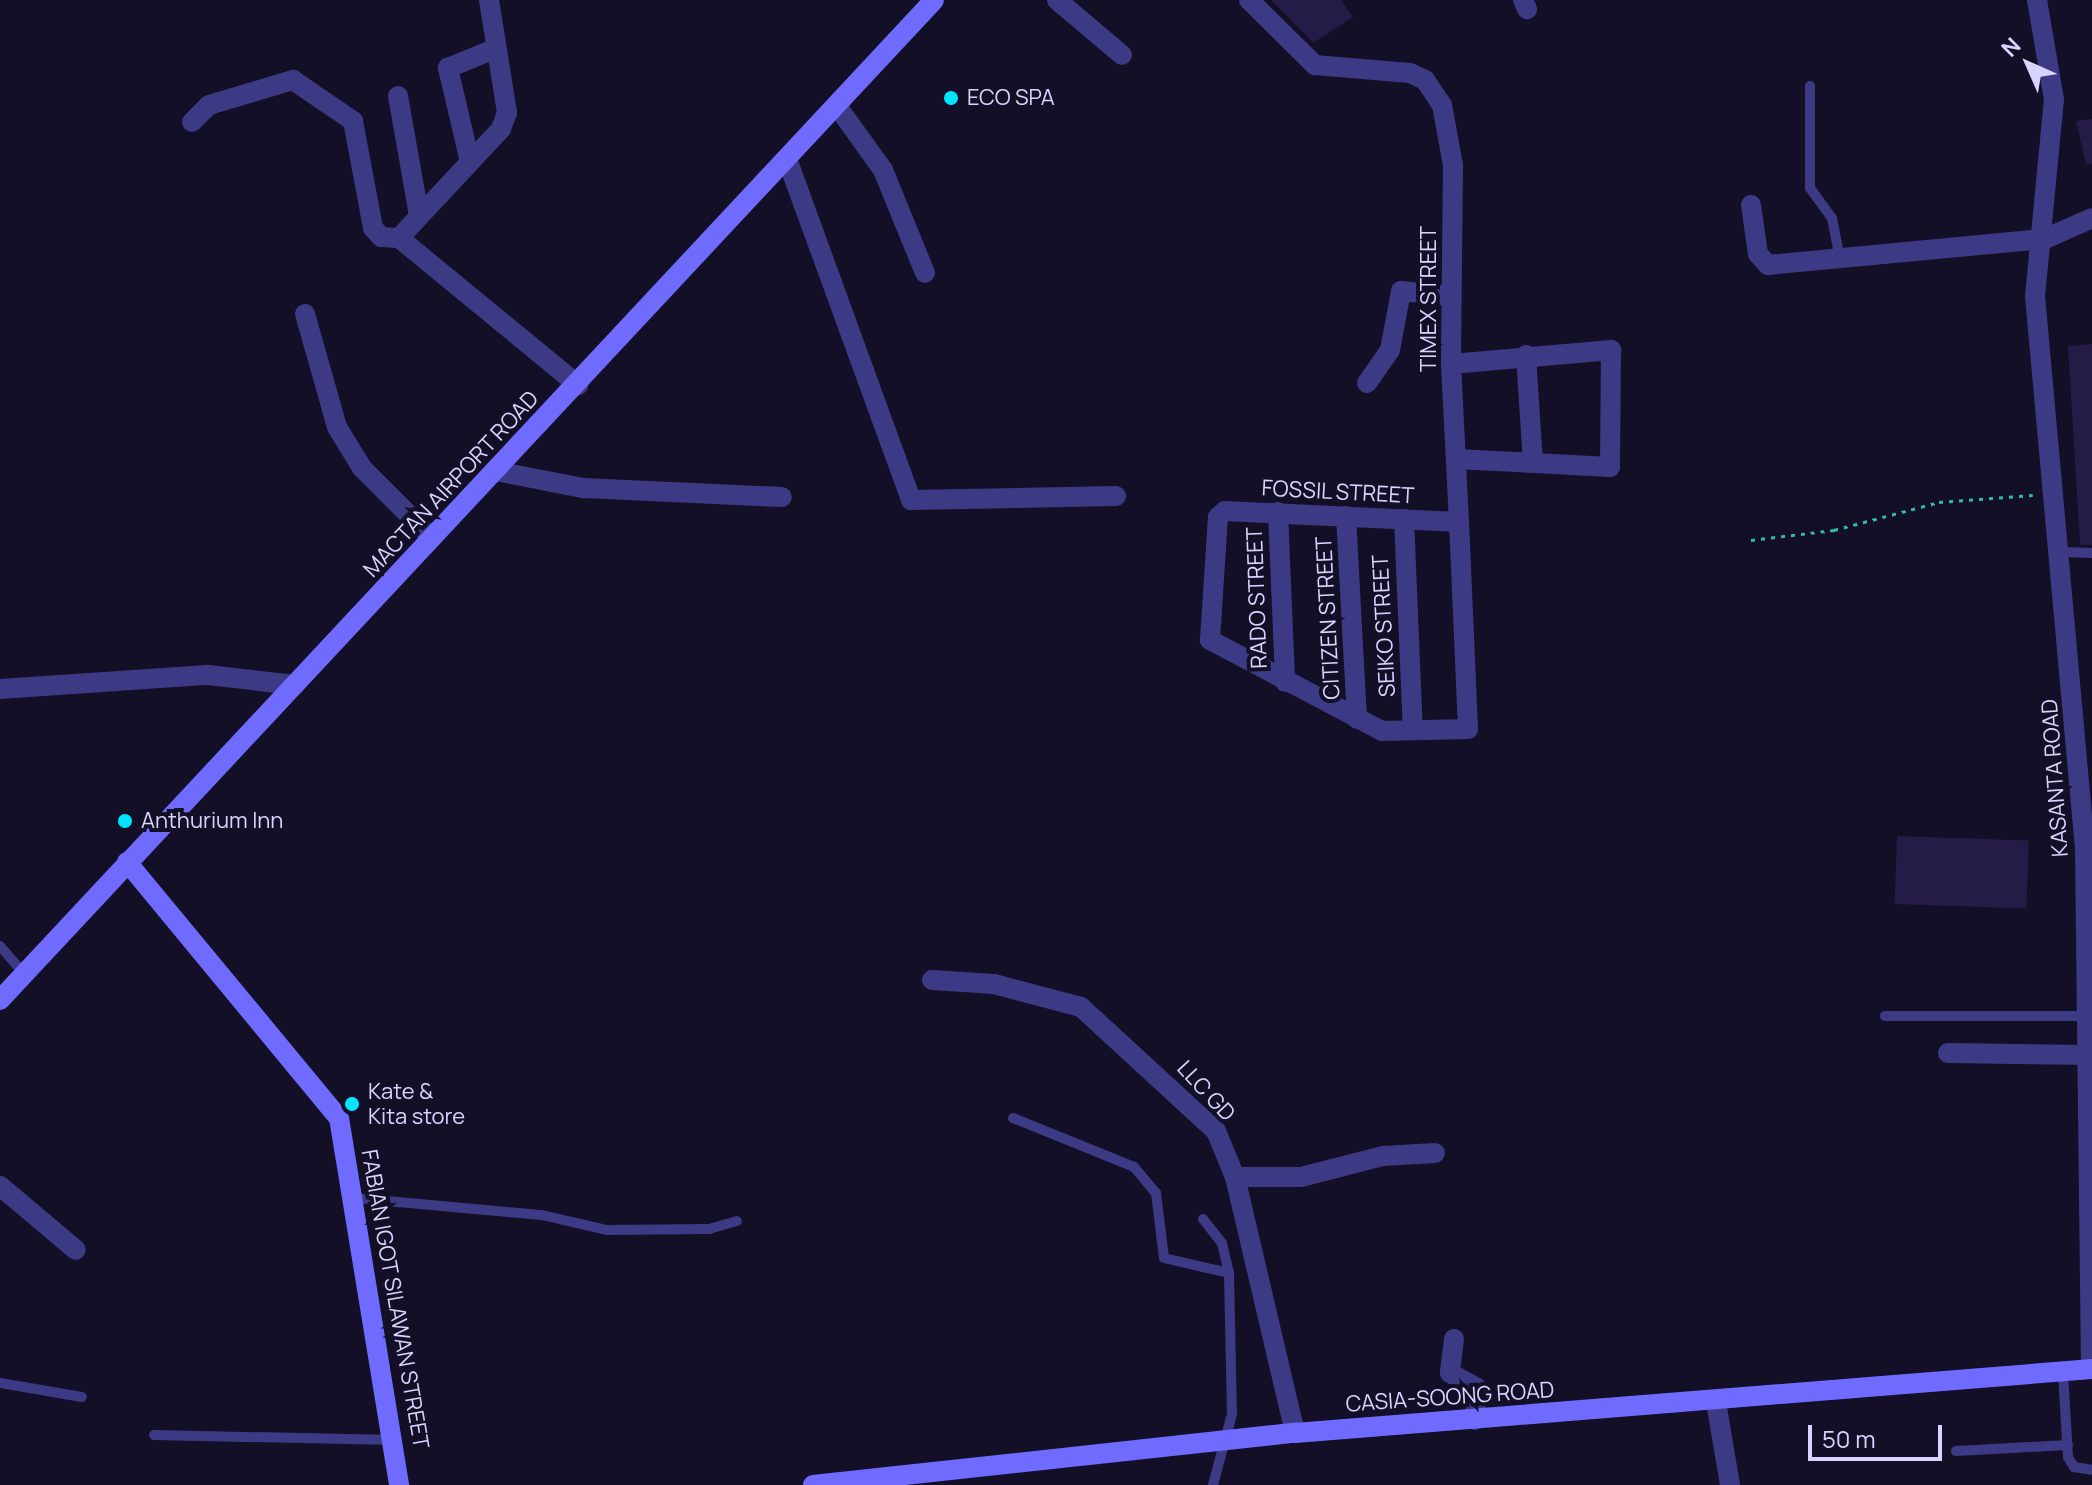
<!DOCTYPE html>
<style>
body{margin:0}
#map{position:relative;width:2092px;height:1485px;overflow:hidden;background:#130f26;font-family:Manrope,sans-serif}
div>[style]{position:absolute}
.building>*{inset:0;background:#241b47;transform-origin:0 0}
.path>*{height:3px;margin-top:-1.5px;transform-origin:0;background:repeating-linear-gradient(90deg,#2fb8b0 0 4px,transparent 0 10px)}
.lane>*{height:10px;margin:-5px;padding:0 5px;transform-origin:5px;border-radius:5px;background:#3d3a85}
.street>*{height:20px;margin:-10px;padding:0 10px;transform-origin:10px;border-radius:10px;background:#3d3a85}
.secondary>*{height:20px;margin:-10px;padding:0 10px;transform-origin:10px;border-radius:10px;background:#6f6bff}
.dots>*{width:22px;height:22px;translate:-50% -50%;box-sizing:border-box;border:4px solid #130f26;border-radius:50%}
span{translate:-50% -50%;white-space:nowrap;text-align:center;line-height:1.15;-webkit-text-stroke:8px #130f26;paint-order:stroke}
.poi-label{font-size:22px;color:#d9d4ff}
.left{translate:0 -50%;text-align:left}
.street-label{font-size:22px;color:#d9d4ff}
.north{position:absolute;left:1988px;top:24px;width:80px;height:80px;-webkit-text-stroke:6px #130f26;paint-order:stroke;rotate:315deg;font-size:22px;font-weight:700;line-height:32px;text-align:center;color:#d9d4ff}
.north::after{content:'';display:block;margin:auto;width:28px;height:36px;background:#d9d4ff;clip-path:polygon(50% 0,100% 100%,50% 72%,0 100%)}
.scale{position:absolute;left:1808px;top:1425px;width:134px;height:36px;box-sizing:border-box;border:4px solid #d9d4ff;border-top:0;padding-left:10px;font-size:24px;line-height:28px;white-space:nowrap;color:#d9d4ff;-webkit-text-stroke:6px #130f26;paint-order:stroke}
</style>
<div id="map">
<div class="building">
<div style="clip-path:polygon(1271px 0,1341px 0,1353px 17px,1313px 43px)"></div>
<div style="clip-path:polygon(2092px 119px,2092px 164px,2086px 165px,2076px 121px)"></div>
<div style="clip-path:polygon(2092px 344px,2092px 545px,2080px 545px,2068px 346px)"></div>
<div style="left:1897px;top:836px;width:132px;height:68px;rotate:2deg"></div>
</div>
<div class="path">
<div style="left:1751px;top:540px;width:84px;rotate:-6.9deg"></div>
<div style="left:1834px;top:530px;width:109px;rotate:-14.9deg"></div>
<div style="left:1939px;top:502px;width:94px;rotate:-4.3deg"></div>
</div>
<div class="lane">
<div style="left:1810px;top:86px;width:102px;rotate:90deg"></div>
<div style="left:1810px;top:188px;width:37px;rotate:54deg"></div>
<div style="left:1832px;top:218px;width:37px;rotate:79deg"></div>
<div style="left:2063px;top:552px;width:29px;rotate:2deg"></div>
<div style="left:0;top:946px;width:37px;rotate:49deg"></div>
<div style="left:1885px;top:1016px;width:204px"></div>
<div style="left:1013px;top:1118px;width:131px;rotate:22deg"></div>
<div style="left:1134px;top:1167px;width:34px;rotate:50deg"></div>
<div style="left:1156px;top:1193px;width:65px;rotate:83deg"></div>
<div style="left:1164px;top:1258px;width:67px;rotate:13deg"></div>
<div style="left:354px;top:1198px;width:189px;rotate:5.2deg"></div>
<div style="left:542px;top:1215px;width:67px;rotate:13deg"></div>
<div style="left:607px;top:1230px;width:102px;rotate:-0.6deg"></div>
<div style="left:709px;top:1229px;width:29px;rotate:-16deg"></div>
<div style="left:1203px;top:1219px;width:31px;rotate:52deg"></div>
<div style="left:1222px;top:1243px;width:31px;rotate:77deg"></div>
<div style="left:1229px;top:1273px;width:141px;rotate:88.8deg"></div>
<div style="left:1232px;top:1414px;width:73px;rotate:105deg"></div>
<div style="left:2063px;top:1373px;width:84px;rotate:86.6deg"></div>
<div style="left:2068px;top:1457px;width:12px;rotate:59deg"></div>
<div style="left:2074px;top:1467px;width:18px;rotate:9deg"></div>
<div style="left:0;top:1383px;width:83px;rotate:9.7deg"></div>
<div style="left:154px;top:1435px;width:241px;rotate:1.2deg"></div>
<div style="left:1956px;top:1451px;width:112px;rotate:-3.1deg"></div>
</div>
<div class="street">
<div style="left:489px;top:0;width:114px;rotate:80.9deg"></div>
<div style="left:507px;top:113px;width:17px;rotate:111deg"></div>
<div style="left:501px;top:129px;width:149px;rotate:133.1deg"></div>
<div style="left:399px;top:238px;width:232px;rotate:39.4deg"></div>
<div style="left:1057px;top:0;width:85px;rotate:40.2deg"></div>
<div style="left:1249px;top:0;width:93px;rotate:44.6deg"></div>
<div style="left:1315px;top:65px;width:95px;rotate:4.8deg"></div>
<div style="left:1410px;top:73px;width:17px;rotate:25deg"></div>
<div style="left:1425px;top:80px;width:30px;rotate:56deg"></div>
<div style="left:1442px;top:105px;width:61px;rotate:79.6deg"></div>
<div style="left:1453px;top:165px;width:199px;rotate:90.6deg"></div>
<div style="left:1451px;top:364px;width:158px;rotate:87.1deg"></div>
<div style="left:1459px;top:522px;width:207px;rotate:87.5deg"></div>
<div style="left:1468px;top:729px;width:86px;rotate:178.7deg"></div>
<div style="left:1382px;top:731px;width:195px;rotate:-152.1deg"></div>
<div style="left:1210px;top:640px;width:123px;rotate:-86.3deg"></div>
<div style="left:1218px;top:517px;width:9px;rotate:-41deg"></div>
<div style="left:1225px;top:511px;width:234px;rotate:2.7deg"></div>
<div style="left:1523px;top:0;width:10px;rotate:66deg"></div>
<div style="left:2037px;top:0;width:100px;rotate:80.3deg"></div>
<div style="left:2054px;top:99px;width:198px;rotate:95.5deg"></div>
<div style="left:2035px;top:296px;width:555px;rotate:84.83deg"></div>
<div style="left:2085px;top:849px;width:520px;rotate:89.34deg"></div>
<div style="left:398px;top:96px;width:121px;rotate:80deg"></div>
<div style="left:837px;top:106px;width:79px;rotate:54.3deg"></div>
<div style="left:883px;top:170px;width:111px;rotate:67.8deg"></div>
<div style="left:192px;top:122px;width:24px;rotate:-45deg"></div>
<div style="left:209px;top:105px;width:88px;rotate:-16.6deg"></div>
<div style="left:293px;top:80px;width:73px;rotate:34.3deg"></div>
<div style="left:353px;top:121px;width:109px;rotate:79.4deg"></div>
<div style="left:373px;top:228px;width:12px;rotate:48deg"></div>
<div style="left:381px;top:237px;width:18px;rotate:3deg"></div>
<div style="left:787px;top:159px;width:363px;rotate:70deg"></div>
<div style="left:911px;top:500px;width:205px;rotate:-1.1deg"></div>
<div style="left:470px;top:162px;width:97px;rotate:-103.2deg"></div>
<div style="left:448px;top:68px;width:50px;rotate:-22.4deg"></div>
<div style="left:1751px;top:205px;width:49px;rotate:81.9deg"></div>
<div style="left:1758px;top:254px;width:15px;rotate:48deg"></div>
<div style="left:1768px;top:265px;width:278px;rotate:-5.4deg"></div>
<div style="left:2045px;top:239px;width:51px;rotate:-24.1deg"></div>
<div style="left:305px;top:314px;width:117px;rotate:74.2deg"></div>
<div style="left:337px;top:427px;width:48px;rotate:58.6deg"></div>
<div style="left:362px;top:468px;width:99px;rotate:45deg"></div>
<div style="left:1526px;top:355px;width:108px;rotate:86.3deg"></div>
<div style="left:1451px;top:364px;width:161px;rotate:-5deg"></div>
<div style="left:1611px;top:350px;width:117px;rotate:90.5deg"></div>
<div style="left:1610px;top:467px;width:154px;rotate:-177deg"></div>
<div style="left:1367px;top:383px;width:40px;rotate:-55.1deg"></div>
<div style="left:1390px;top:350px;width:60px;rotate:-79.4deg"></div>
<div style="left:1401px;top:291px;width:51px;rotate:5.6deg"></div>
<div style="left:496px;top:471px;width:89px;rotate:11.1deg"></div>
<div style="left:583px;top:488px;width:199px;rotate:2.6deg"></div>
<div style="left:1278px;top:512px;width:170px;rotate:87.6deg"></div>
<div style="left:1346px;top:516px;width:203px;rotate:86.9deg"></div>
<div style="left:1404px;top:519px;width:211px;rotate:87.6deg"></div>
<div style="left:0;top:689px;width:208px;rotate:-3.9deg"></div>
<div style="left:208px;top:675px;width:87px;rotate:6.6deg"></div>
<div style="left:932px;top:980px;width:62px;rotate:3.7deg"></div>
<div style="left:994px;top:984px;width:90px;rotate:14.8deg"></div>
<div style="left:1081px;top:1007px;width:183px;rotate:42.6deg"></div>
<div style="left:1216px;top:1131px;width:50px;rotate:67.6deg"></div>
<div style="left:1235px;top:1177px;width:263px;rotate:76.8deg"></div>
<div style="left:1948px;top:1053px;width:143px;rotate:0.8deg"></div>
<div style="left:1235px;top:1177px;width:66px"></div>
<div style="left:1301px;top:1177px;width:85px;rotate:-14.4deg"></div>
<div style="left:1383px;top:1156px;width:52px;rotate:-3.3deg"></div>
<div style="left:0;top:1186px;width:99px;rotate:40.1deg"></div>
<div style="left:1454px;top:1339px;width:34px;rotate:97deg"></div>
<div style="left:1450px;top:1373px;width:31px;rotate:29deg"></div>
<div style="left:1477px;top:1388px;width:32px;rotate:94deg"></div>
<div style="left:1716px;top:1402px;width:84px;rotate:80.4deg"></div>
</div>
<div class="secondary">
<div style="left:127px;top:862px;width:332px;rotate:50.4deg"></div>
<div style="left:339px;top:1118px;width:372px;rotate:80.7deg"></div>
<div style="left:0;top:1000px;width:1368px;rotate:-46.95deg"></div>
<div style="left:813px;top:1485px;width:485px;rotate:-6.2deg"></div>
<div style="left:1295px;top:1433px;width:800px;rotate:-4.59deg"></div>
</div>
<div class="dots">
<div style="left:951px;top:98px;background:#00e5ff"></div>
<div style="left:125px;top:821px;background:#00e5ff"></div>
<div style="left:352px;top:1104px;background:#00e5ff"></div>
</div>
<div class="poi-label">
<span class="left" style="left:967px;top:98px">ECO SPA</span>
<span class="left" style="left:141px;top:821px">Anthurium Inn</span>
<span class="left" style="left:368px;top:1104px">Kate &amp;<br>Kita store</span>
</div>
<div class="street-label">
<span style="left:1429px;top:299px;rotate:-90deg">TIMEX STREET</span>
<span style="left:451px;top:484px;rotate:-47deg">MACTAN AIRPORT ROAD</span>
<span style="left:1338px;top:492px;rotate:3deg">FOSSIL STREET</span>
<span style="left:1257px;top:598px;rotate:-92deg">RADO STREET</span>
<span style="left:1328px;top:618px;rotate:-93deg">CITIZEN STREET</span>
<span style="left:1384px;top:626px;rotate:-93deg">SEIKO STREET</span>
<span style="left:2055px;top:778px;rotate:-94deg">KASANTA ROAD</span>
<span style="left:1206px;top:1091px;rotate:47deg">LLC GD</span>
<span style="left:395px;top:1299px;rotate:80deg">FABIAN IGOT SILAWAN STREET</span>
<span style="left:1450px;top:1397px;rotate:-4deg">CASIA-SOONG ROAD</span>
</div>
<div class="north">N</div>
<div class="scale">50 m</div>
</div>
